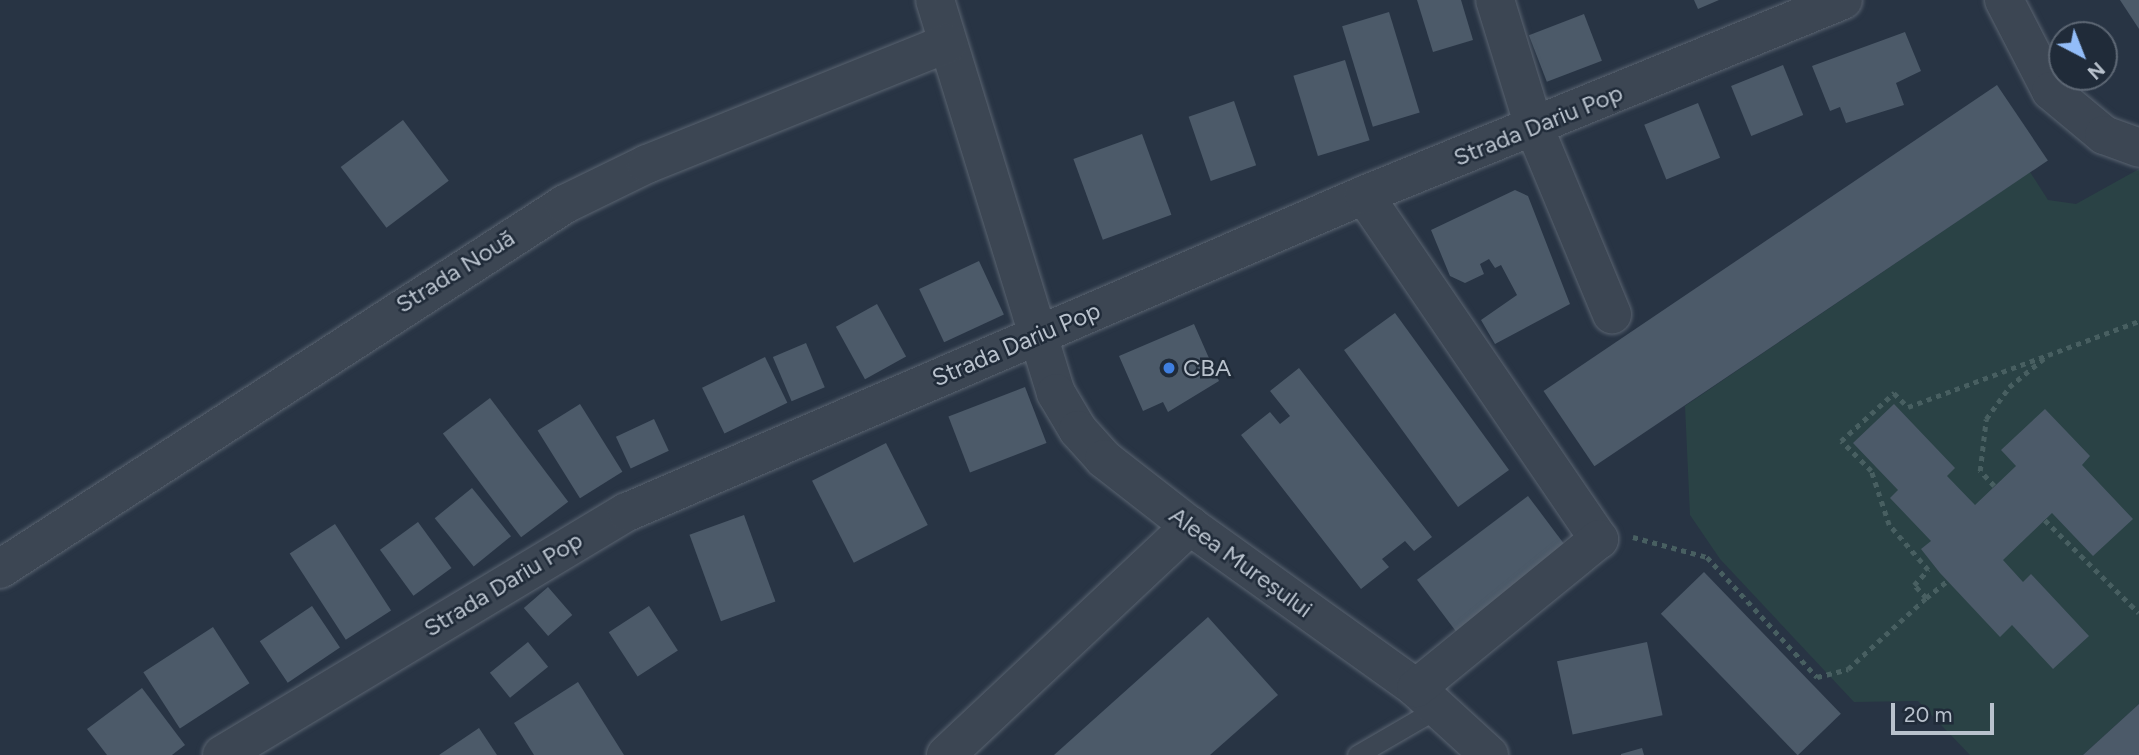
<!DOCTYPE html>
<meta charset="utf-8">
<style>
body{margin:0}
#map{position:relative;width:2139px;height:755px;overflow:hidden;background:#283444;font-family:Figtree,sans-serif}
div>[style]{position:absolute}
.green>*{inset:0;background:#2a4245}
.building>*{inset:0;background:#4c5a69;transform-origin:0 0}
.path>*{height:4.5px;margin-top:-2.25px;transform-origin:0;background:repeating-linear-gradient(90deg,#485f61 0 5px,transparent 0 10px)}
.roads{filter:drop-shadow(0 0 2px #5a6471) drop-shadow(0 0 2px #5a6471)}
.service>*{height:19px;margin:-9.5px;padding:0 9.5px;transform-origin:9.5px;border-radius:9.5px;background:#3c4653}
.minor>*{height:38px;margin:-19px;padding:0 19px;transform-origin:19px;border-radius:19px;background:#3c4653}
.tertiary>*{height:38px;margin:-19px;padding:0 19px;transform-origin:19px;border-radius:19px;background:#3c4653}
.dots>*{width:19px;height:19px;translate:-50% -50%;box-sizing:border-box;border:4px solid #202b39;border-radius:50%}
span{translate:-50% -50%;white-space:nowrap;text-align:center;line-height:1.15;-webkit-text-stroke:5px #202b39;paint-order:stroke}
.street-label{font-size:24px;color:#b9c2cd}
.poi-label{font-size:24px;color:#b9c2cd}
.left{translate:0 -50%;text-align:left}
.north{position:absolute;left:2048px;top:21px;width:70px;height:70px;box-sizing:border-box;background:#202b39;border:2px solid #5d6774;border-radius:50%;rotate:138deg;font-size:19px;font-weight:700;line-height:28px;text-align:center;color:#b9c2cd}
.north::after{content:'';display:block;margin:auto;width:24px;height:32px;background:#93bdf8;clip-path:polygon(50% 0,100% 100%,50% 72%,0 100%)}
.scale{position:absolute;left:1891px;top:703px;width:103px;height:32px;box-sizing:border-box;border:4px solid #b9c2cd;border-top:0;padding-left:9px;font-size:21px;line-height:24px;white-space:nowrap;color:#b9c2cd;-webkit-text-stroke:5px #202b39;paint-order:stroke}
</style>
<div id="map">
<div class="green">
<div style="clip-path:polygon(2139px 169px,2139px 704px,2083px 755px,1970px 755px,1918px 701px,1854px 702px,1720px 559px,1690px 515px,1685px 406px,2030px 172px,2048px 200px,2076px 204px)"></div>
</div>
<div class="building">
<div style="clip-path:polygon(1417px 0,1461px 0,1473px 40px,1433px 52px)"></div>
<div style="clip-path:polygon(1694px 0,1719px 0,1698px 9px)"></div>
<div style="clip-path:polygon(2120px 0,2139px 0,2139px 29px)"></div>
<div style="left:1389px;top:12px;width:105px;height:49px;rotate:73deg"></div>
<div style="left:1584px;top:14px;width:50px;height:59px;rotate:69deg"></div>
<div style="clip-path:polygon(1905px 32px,1921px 71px,1896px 83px,1904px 105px,1846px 123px,1840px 107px,1830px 111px,1812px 66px)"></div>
<div style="left:1345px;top:60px;width:84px;height:54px;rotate:73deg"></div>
<div style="left:1783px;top:65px;width:54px;height:56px;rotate:68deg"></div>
<div style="left:1997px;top:85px;width:91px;height:547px;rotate:56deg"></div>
<div style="left:1234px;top:101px;width:68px;height:48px;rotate:71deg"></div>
<div style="left:1698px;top:103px;width:59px;height:58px;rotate:68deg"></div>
<div style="left:403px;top:120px;width:76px;height:78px;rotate:53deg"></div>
<div style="left:1142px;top:134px;width:86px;height:73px;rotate:70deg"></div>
<div style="clip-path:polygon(1515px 190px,1528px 196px,1570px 304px,1495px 344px,1481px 320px,1517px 295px,1501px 265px,1495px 268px,1489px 259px,1480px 264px,1484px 274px,1465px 283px,1450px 276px,1431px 230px)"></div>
<div style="left:979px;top:261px;width:59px;height:66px;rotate:65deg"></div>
<div style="left:877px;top:304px;width:60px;height:47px;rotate:61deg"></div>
<div style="left:1395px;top:313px;width:194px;height:63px;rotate:54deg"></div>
<div style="clip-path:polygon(1194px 324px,1219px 381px,1168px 412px,1163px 402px,1143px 411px,1119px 356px)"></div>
<div style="left:806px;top:343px;width:48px;height:36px;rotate:67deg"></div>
<div style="left:765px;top:357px;width:51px;height:70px;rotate:64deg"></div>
<div style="clip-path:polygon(1299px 368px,1432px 537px,1414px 551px,1405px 541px,1382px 559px,1389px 567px,1361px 589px,1241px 435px,1270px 412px,1280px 424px,1290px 416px,1270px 391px)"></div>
<div style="left:1025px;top:387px;width:60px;height:82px;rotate:69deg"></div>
<div style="left:490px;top:398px;width:130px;height:59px;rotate:53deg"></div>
<div style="left:580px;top:404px;width:80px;height:50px;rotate:58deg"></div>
<div style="clip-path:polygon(1894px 404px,1955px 468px,1947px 476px,1975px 505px,2016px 466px,2001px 450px,2045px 409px,2090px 456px,2082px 465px,2133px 519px,2093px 556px,2052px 513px,2003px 560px,2023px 582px,2031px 574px,2089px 636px,2053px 669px,2012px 625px,2000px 637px,1940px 573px,1921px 549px,1931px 541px,1890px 498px,1898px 490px,1853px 443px)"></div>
<div style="left:654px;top:419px;width:35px;height:42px;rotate:65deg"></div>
<div style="left:886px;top:443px;width:92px;height:83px;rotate:63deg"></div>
<div style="left:472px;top:488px;width:62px;height:48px;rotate:51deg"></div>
<div style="left:1528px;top:496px;width:75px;height:139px;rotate:53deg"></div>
<div style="left:744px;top:515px;width:92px;height:58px;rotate:70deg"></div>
<div style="left:418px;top:522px;width:57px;height:47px;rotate:54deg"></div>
<div style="left:335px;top:524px;width:103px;height:54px;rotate:57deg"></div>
<div style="left:1704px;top:572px;width:197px;height:60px;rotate:46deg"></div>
<div style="left:548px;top:587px;width:37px;height:32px;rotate:49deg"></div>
<div style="left:312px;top:606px;width:50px;height:63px;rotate:56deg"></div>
<div style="left:649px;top:606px;width:53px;height:48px;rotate:57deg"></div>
<div style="clip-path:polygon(1208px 617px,1278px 695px,1210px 755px,1054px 755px)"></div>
<div style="left:213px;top:627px;width:67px;height:83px;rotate:57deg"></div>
<div style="left:528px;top:642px;width:32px;height:49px;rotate:51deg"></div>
<div style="left:1647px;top:642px;width:75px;height:92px;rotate:78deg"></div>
<div style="clip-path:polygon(578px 682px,624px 755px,534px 755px,514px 723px)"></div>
<div style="clip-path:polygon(142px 688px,185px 745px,172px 755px,107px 755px,87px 729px)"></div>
<div style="clip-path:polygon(2139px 704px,2139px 755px,2083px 755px)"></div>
<div style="clip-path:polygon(479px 728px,497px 755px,439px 755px)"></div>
<div style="clip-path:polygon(1642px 748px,1644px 755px,1621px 755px,1621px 754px)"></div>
</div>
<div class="path">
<div style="left:1994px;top:486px;width:21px;rotate:-133deg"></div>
<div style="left:1980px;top:471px;width:52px;rotate:-83.4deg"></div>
<div style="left:1986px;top:419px;width:39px;rotate:-54deg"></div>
<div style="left:2009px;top:387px;width:50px;rotate:-39.4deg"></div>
<div style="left:2048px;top:355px;width:97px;rotate:-20.5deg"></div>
<div style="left:2045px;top:520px;width:132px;rotate:44.7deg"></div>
<div style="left:1633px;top:537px;width:77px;rotate:15.1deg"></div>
<div style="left:1707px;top:557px;width:163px;rotate:47.5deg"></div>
<div style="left:1817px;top:677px;width:32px;rotate:-14deg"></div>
<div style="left:1848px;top:669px;width:105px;rotate:-42.3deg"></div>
<div style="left:1926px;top:598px;width:18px;rotate:-133deg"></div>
<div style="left:1914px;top:585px;width:21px;rotate:-47deg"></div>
<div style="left:1928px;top:570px;width:60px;rotate:-130.9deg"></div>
<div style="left:1889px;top:525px;width:57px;rotate:-108.4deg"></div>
<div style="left:1871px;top:471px;width:42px;rotate:-135deg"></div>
<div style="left:1841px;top:441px;width:72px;rotate:-42.2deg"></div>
<div style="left:1894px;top:393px;width:20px;rotate:45deg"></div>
<div style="left:1908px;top:407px;width:149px;rotate:-20.4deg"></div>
<div style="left:1926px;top:598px;width:27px;rotate:-39deg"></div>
</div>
<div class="roads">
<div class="service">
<div style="left:1357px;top:755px;width:94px;rotate:-30.1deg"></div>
</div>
<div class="minor">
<div style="left:935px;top:0;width:411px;rotate:72.9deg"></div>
<div style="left:1056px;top:393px;width:43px;rotate:59.3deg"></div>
<div style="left:1078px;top:430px;width:39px;rotate:48deg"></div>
<div style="left:1104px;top:459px;width:109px;rotate:37.9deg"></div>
<div style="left:1190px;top:526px;width:278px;rotate:35.6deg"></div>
<div style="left:1416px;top:688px;width:99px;rotate:42.5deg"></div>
<div style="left:1495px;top:0;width:133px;rotate:72.9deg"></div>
<div style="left:1534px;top:127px;width:203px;rotate:67.4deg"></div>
<div style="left:2004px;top:0;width:102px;rotate:62.7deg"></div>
<div style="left:2051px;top:91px;width:69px;rotate:39.7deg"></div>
<div style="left:2104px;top:135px;width:37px;rotate:20deg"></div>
<div style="left:1364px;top:195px;width:417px;rotate:55.7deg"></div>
<div style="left:1599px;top:539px;width:236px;rotate:140.8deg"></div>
<div style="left:0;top:569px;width:673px;rotate:-32.86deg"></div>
<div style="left:565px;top:204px;width:91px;rotate:-26deg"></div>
<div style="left:647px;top:164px;width:324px;rotate:-21.9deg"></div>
<div style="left:946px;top:755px;width:335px;rotate:-43.2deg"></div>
</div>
<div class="tertiary">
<div style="left:222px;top:755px;width:472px;rotate:-31deg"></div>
<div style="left:627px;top:512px;width:802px;rotate:-23.27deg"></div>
<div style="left:1364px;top:195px;width:517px;rotate:-22.15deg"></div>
</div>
</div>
<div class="dots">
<div style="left:1169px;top:368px;background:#3f7fe0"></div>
</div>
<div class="street-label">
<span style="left:1538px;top:125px;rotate:-22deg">Strada Dariu Pop</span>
<span style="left:455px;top:271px;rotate:-32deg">Strada Nouă</span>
<span style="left:1016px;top:344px;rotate:-23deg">Strada Dariu Pop</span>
<span style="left:1241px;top:562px;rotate:36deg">Aleea Mureșului</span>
<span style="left:503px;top:584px;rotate:-31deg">Strada Dariu Pop</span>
</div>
<div class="poi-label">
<span class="left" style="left:1183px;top:368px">CBA</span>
</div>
<div class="north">N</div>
<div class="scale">20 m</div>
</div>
